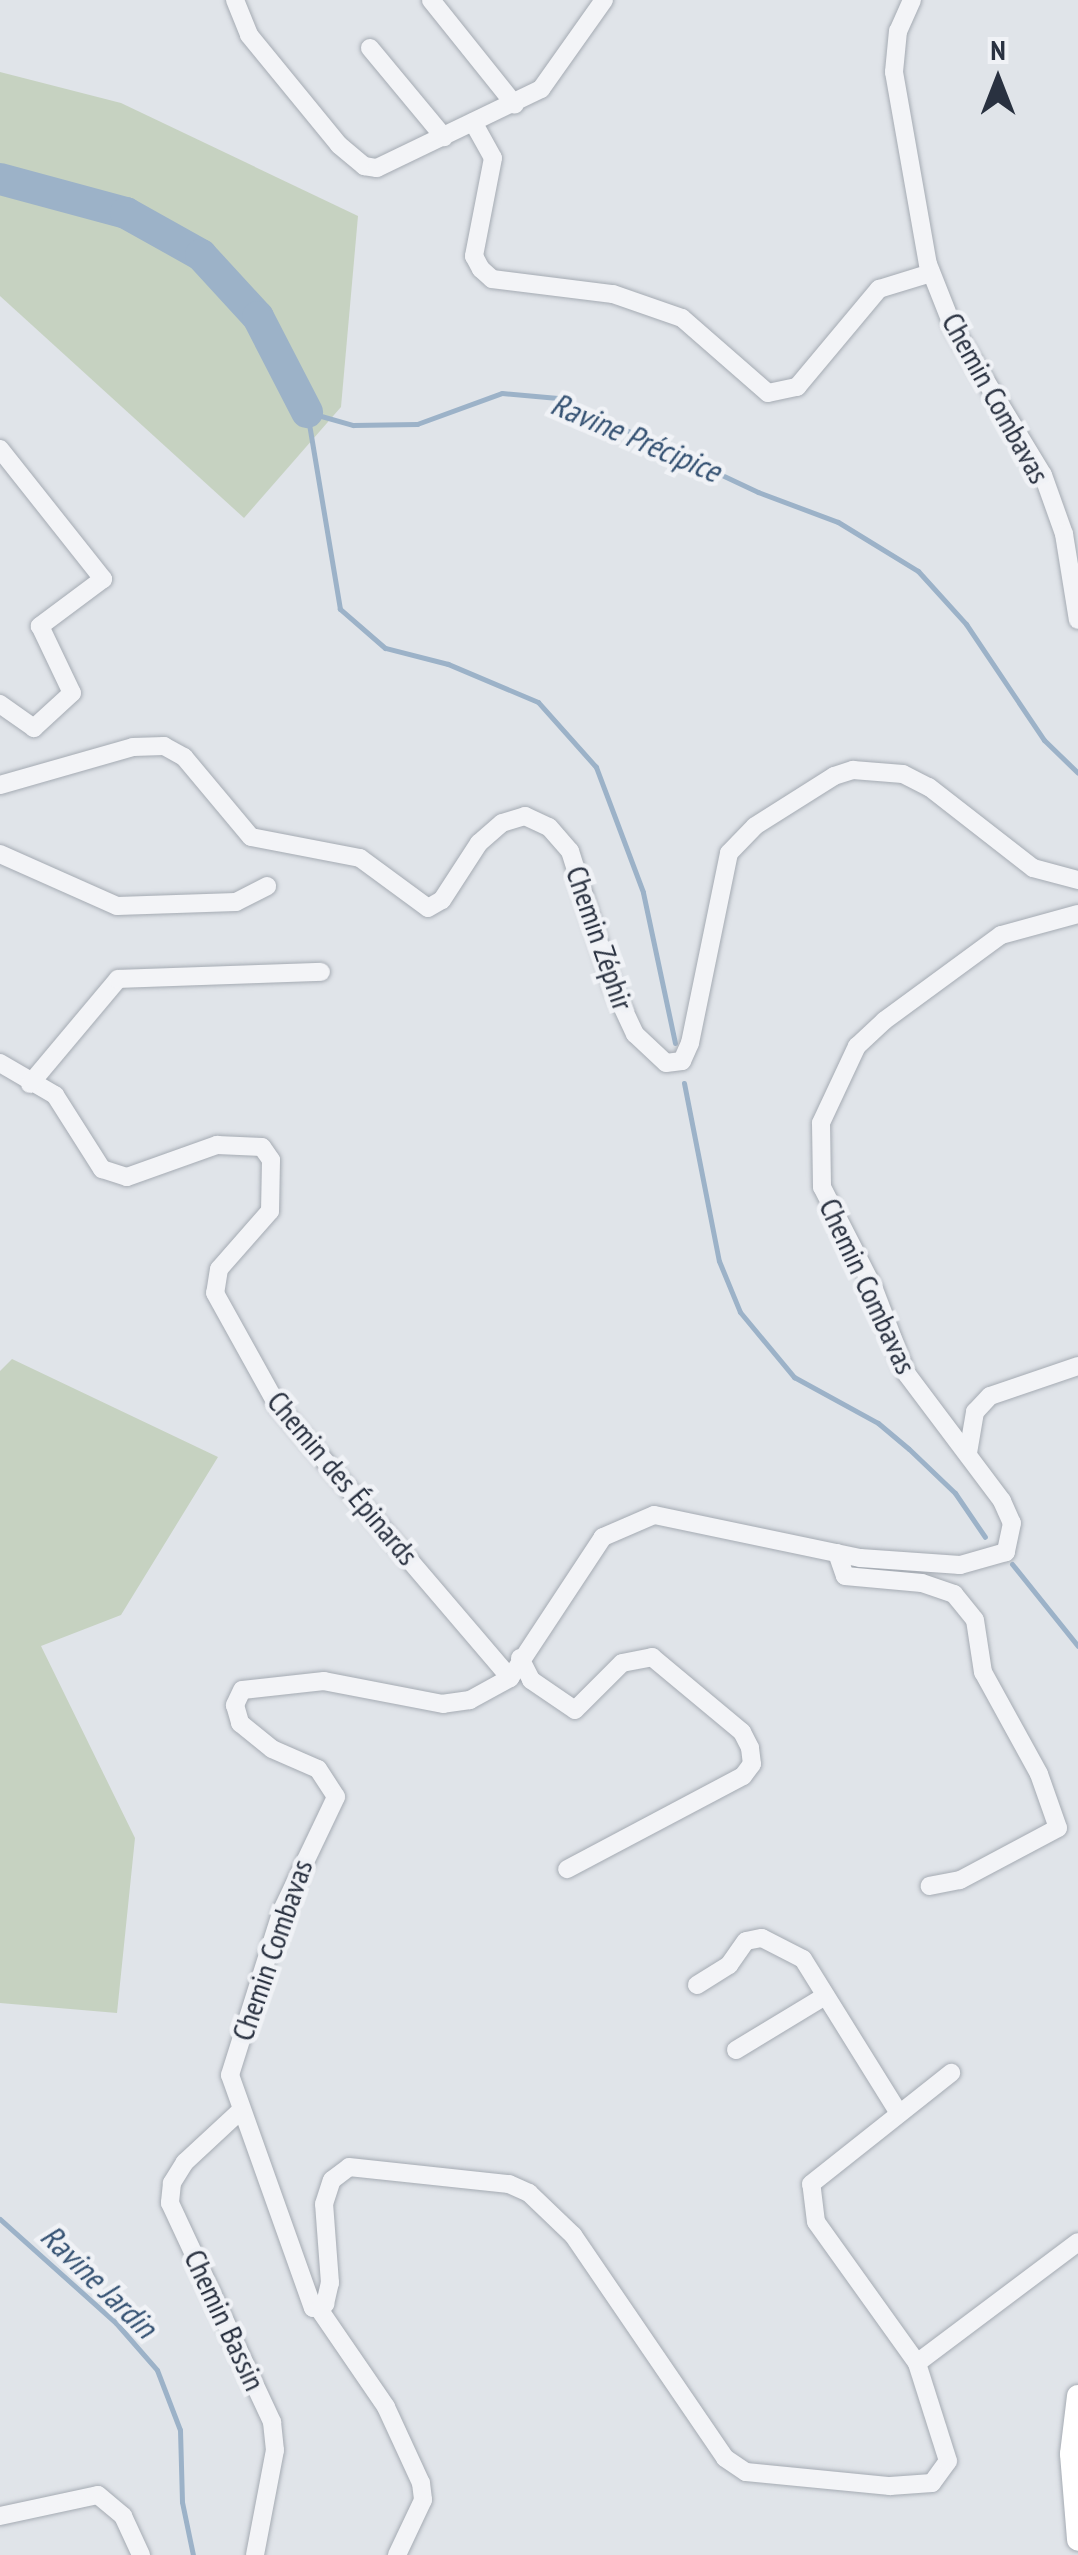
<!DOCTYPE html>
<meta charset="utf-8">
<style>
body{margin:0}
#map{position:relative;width:1078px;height:2555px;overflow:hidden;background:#e0e4e9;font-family:"PT Sans Narrow",sans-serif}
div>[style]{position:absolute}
.green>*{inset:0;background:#c6d2c1}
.stream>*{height:5px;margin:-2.5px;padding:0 2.5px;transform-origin:2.5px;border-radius:2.5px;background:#9cb2c8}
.river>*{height:32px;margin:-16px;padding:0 16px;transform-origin:16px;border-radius:16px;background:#9cb2c8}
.roads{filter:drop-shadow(0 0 2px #a5abb3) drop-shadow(0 0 2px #a5abb3)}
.minor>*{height:18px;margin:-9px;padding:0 9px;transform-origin:9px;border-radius:9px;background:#f3f4f7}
.major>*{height:22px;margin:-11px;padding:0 11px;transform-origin:11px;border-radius:11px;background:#fff}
span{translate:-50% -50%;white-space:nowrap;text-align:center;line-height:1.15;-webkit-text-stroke:9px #f0f2f6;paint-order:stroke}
.street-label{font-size:30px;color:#293140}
.water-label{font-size:32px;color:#345172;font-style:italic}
.north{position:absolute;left:948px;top:30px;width:100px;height:100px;-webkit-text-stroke:8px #f0f2f6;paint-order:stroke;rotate:0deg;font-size:28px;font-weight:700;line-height:40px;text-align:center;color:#293140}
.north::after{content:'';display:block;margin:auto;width:35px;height:45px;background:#293140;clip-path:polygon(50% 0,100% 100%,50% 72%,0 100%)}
</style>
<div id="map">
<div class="green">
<div style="clip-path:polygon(0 72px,121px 103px,358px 216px,341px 407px,244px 518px,0 296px)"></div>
<div style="clip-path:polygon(12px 1359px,218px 1457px,121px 1615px,41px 1646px,135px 1838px,117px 2013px,0 2003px,0 1371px)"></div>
</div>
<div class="stream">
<div style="left:675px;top:1043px;width:154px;rotate:-102deg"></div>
<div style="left:643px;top:892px;width:134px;rotate:-110.6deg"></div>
<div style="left:596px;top:767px;width:87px;rotate:-131.7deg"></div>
<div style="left:538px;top:702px;width:98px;rotate:-157.1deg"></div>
<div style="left:448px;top:664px;width:65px;rotate:-165.7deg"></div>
<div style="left:385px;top:648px;width:60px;rotate:-139.1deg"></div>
<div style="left:340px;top:609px;width:200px;rotate:-99.5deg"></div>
<div style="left:307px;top:412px;width:48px;rotate:15.8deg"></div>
<div style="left:353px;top:425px;width:64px;rotate:-0.9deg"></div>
<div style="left:417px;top:424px;width:90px;rotate:-20deg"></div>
<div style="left:502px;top:393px;width:56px;rotate:5.1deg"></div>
<div style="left:558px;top:398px;width:221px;rotate:25.2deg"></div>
<div style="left:758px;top:492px;width:85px;rotate:20.6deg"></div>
<div style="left:838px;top:522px;width:94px;rotate:31.5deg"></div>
<div style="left:918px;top:571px;width:72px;rotate:47.8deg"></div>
<div style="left:966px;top:624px;width:140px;rotate:56.1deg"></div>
<div style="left:1044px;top:740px;width:47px;rotate:44.1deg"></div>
<div style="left:684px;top:1083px;width:181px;rotate:78.9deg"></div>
<div style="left:719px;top:1261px;width:55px;rotate:67.6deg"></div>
<div style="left:740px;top:1312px;width:85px;rotate:50.3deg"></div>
<div style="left:794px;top:1377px;width:96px;rotate:28.7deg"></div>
<div style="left:878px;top:1423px;width:40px;rotate:40deg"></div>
<div style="left:909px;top:1449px;width:64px;rotate:43.7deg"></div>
<div style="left:955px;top:1493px;width:53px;rotate:55.7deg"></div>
<div style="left:1012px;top:1564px;width:105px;rotate:51.2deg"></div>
<div style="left:0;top:2219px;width:156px;rotate:41.9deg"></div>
<div style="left:116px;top:2323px;width:62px;rotate:48.9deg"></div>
<div style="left:157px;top:2370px;width:64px;rotate:69deg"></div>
<div style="left:180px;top:2430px;width:72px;rotate:88.4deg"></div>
<div style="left:182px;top:2502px;width:54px;rotate:78.3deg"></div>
</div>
<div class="river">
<div style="left:0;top:179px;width:131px;rotate:15.1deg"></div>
<div style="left:126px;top:213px;width:86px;rotate:29.2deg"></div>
<div style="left:201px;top:255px;width:84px;rotate:47.4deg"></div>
<div style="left:258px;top:317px;width:107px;rotate:62.7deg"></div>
</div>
<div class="roads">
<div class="minor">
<div style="left:235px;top:0;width:38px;rotate:68deg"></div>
<div style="left:249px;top:35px;width:142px;rotate:50.7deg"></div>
<div style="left:339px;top:145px;width:33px;rotate:40deg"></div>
<div style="left:364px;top:166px;width:13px;rotate:9deg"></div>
<div style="left:377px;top:168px;width:182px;rotate:-25.7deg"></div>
<div style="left:541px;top:89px;width:109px;rotate:-54.7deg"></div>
<div style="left:431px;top:0;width:134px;rotate:51.3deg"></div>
<div style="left:912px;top:0;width:34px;rotate:114deg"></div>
<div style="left:898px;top:31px;width:41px;rotate:95.6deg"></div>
<div style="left:894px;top:72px;width:195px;rotate:80deg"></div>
<div style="left:928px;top:264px;width:68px;rotate:68.4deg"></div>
<div style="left:953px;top:327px;width:173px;rotate:58.7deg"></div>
<div style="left:1043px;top:475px;width:63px;rotate:70.4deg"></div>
<div style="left:1064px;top:534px;width:87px;rotate:80.8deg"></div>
<div style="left:370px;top:48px;width:116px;rotate:50.3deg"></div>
<div style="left:473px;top:122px;width:41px;rotate:60.9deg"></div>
<div style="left:493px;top:158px;width:100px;rotate:101deg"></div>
<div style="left:474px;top:256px;width:15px;rotate:62deg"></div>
<div style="left:481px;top:269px;width:15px;rotate:42deg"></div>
<div style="left:492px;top:279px;width:122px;rotate:7.1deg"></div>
<div style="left:613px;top:294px;width:73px;rotate:19.2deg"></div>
<div style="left:682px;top:318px;width:114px;rotate:41.1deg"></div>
<div style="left:768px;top:393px;width:30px;rotate:-12deg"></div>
<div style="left:797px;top:387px;width:128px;rotate:-50.1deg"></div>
<div style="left:879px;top:289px;width:54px;rotate:-17.1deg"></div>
<div style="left:0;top:449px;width:166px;rotate:51.6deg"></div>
<div style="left:103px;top:579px;width:79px;rotate:143.3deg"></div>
<div style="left:40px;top:626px;width:74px;rotate:64.5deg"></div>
<div style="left:72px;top:693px;width:52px;rotate:137.4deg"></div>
<div style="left:34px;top:728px;width:42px;rotate:-144.8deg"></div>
<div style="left:0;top:785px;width:138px;rotate:-15.9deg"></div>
<div style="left:133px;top:747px;width:31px;rotate:-2deg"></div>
<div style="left:164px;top:746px;width:23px;rotate:29deg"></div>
<div style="left:184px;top:757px;width:104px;rotate:50.1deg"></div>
<div style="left:251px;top:837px;width:111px;rotate:10.9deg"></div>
<div style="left:360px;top:858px;width:84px;rotate:36.3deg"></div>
<div style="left:428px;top:908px;width:16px;rotate:-30deg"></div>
<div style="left:442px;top:900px;width:68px;rotate:-57deg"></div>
<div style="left:479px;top:843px;width:30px;rotate:-41deg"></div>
<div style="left:502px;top:823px;width:24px;rotate:-17deg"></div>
<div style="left:525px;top:816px;width:26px;rotate:25deg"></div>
<div style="left:549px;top:827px;width:32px;rotate:49deg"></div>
<div style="left:570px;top:851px;width:143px;rotate:72.5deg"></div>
<div style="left:613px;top:987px;width:52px;rotate:64.9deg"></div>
<div style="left:635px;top:1034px;width:42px;rotate:43.1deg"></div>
<div style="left:666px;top:1063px;width:16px;rotate:-7deg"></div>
<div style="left:682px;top:1061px;width:20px;rotate:-66deg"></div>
<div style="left:690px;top:1043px;width:194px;rotate:-78.4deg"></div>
<div style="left:729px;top:853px;width:37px;rotate:-46deg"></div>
<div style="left:755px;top:826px;width:93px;rotate:-32.3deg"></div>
<div style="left:834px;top:776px;width:20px;rotate:-18deg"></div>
<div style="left:853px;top:770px;width:50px;rotate:4.6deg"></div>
<div style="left:903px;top:774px;width:29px;rotate:27deg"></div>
<div style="left:929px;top:787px;width:132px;rotate:37.9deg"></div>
<div style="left:1033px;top:868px;width:47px;rotate:14.9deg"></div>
<div style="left:0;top:854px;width:128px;rotate:24deg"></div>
<div style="left:117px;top:906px;width:119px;rotate:-1.9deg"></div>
<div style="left:236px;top:902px;width:35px;rotate:-27deg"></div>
<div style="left:1078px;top:914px;width:80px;rotate:164.7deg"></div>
<div style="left:1001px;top:935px;width:145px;rotate:143.7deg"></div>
<div style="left:884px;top:1021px;width:37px;rotate:137deg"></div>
<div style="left:857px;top:1046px;width:85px;rotate:115.1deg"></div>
<div style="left:821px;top:1123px;width:64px;rotate:89.1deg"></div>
<div style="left:822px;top:1187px;width:114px;rotate:63deg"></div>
<div style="left:874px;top:1289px;width:90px;rotate:69.1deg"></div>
<div style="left:906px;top:1373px;width:160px;rotate:53.1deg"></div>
<div style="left:1002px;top:1501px;width:24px;rotate:66deg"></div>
<div style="left:1012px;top:1523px;width:30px;rotate:102deg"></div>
<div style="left:1006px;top:1552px;width:48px;rotate:164.2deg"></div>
<div style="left:960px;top:1565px;width:100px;rotate:-176deg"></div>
<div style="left:860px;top:1558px;width:210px;rotate:-168.2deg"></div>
<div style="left:654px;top:1515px;width:56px;rotate:156.7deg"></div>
<div style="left:603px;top:1537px;width:169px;rotate:123.4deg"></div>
<div style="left:510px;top:1678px;width:46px;rotate:151.2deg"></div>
<div style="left:470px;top:1700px;width:27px;rotate:172deg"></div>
<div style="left:443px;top:1704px;width:121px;rotate:-169.1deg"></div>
<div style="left:324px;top:1681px;width:82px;rotate:173.7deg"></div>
<div style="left:242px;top:1690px;width:17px;rotate:115deg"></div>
<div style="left:235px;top:1705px;width:19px;rotate:74deg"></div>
<div style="left:240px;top:1723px;width:41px;rotate:39.1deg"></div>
<div style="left:272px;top:1749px;width:50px;rotate:23.5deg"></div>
<div style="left:318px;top:1769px;width:33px;rotate:57deg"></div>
<div style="left:336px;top:1797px;width:125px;rotate:115.5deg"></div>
<div style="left:282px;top:1910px;width:173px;rotate:107.5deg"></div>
<div style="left:230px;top:2075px;width:247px;rotate:70.4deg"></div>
<div style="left:313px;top:2308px;width:13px;rotate:-18deg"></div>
<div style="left:325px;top:2304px;width:22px;rotate:-77deg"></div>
<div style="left:330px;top:2283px;width:79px;rotate:-94.3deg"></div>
<div style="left:324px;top:2204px;width:25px;rotate:-72deg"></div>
<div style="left:332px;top:2180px;width:21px;rotate:-37deg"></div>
<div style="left:349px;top:2167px;width:161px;rotate:6.1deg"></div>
<div style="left:509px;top:2184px;width:22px;rotate:24deg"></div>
<div style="left:529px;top:2193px;width:61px;rotate:43.7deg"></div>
<div style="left:573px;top:2235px;width:270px;rotate:55.7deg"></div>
<div style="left:725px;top:2458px;width:25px;rotate:34deg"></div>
<div style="left:746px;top:2472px;width:145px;rotate:5.6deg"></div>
<div style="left:890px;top:2486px;width:42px;rotate:-4.1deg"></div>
<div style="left:932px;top:2483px;width:27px;rotate:-54deg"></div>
<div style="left:948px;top:2461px;width:103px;rotate:-107.6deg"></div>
<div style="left:917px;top:2363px;width:201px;rotate:-36.9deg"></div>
<div style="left:0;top:1063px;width:64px;rotate:30.2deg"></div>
<div style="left:55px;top:1095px;width:88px;rotate:57.6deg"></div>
<div style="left:102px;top:1169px;width:26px;rotate:18deg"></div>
<div style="left:127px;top:1177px;width:96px;rotate:-19.6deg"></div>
<div style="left:217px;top:1145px;width:45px;rotate:2.5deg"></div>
<div style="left:262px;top:1147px;width:16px;rotate:55deg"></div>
<div style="left:271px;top:1160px;width:51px;rotate:91.1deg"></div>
<div style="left:270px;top:1211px;width:77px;rotate:131.3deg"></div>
<div style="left:219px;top:1269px;width:24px;rotate:99deg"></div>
<div style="left:215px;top:1293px;width:128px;rotate:61deg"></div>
<div style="left:277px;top:1405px;width:359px;rotate:49.5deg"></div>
<div style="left:30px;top:1084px;width:137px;rotate:-50deg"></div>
<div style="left:118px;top:979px;width:203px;rotate:-2deg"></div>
<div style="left:968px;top:1453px;width:42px;rotate:-80.3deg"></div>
<div style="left:975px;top:1412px;width:22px;rotate:-47deg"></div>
<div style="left:990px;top:1396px;width:93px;rotate:-18.8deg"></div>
<div style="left:837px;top:1553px;width:24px;rotate:71deg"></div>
<div style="left:845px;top:1576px;width:77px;rotate:5.2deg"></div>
<div style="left:922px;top:1583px;width:34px;rotate:19deg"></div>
<div style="left:954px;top:1594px;width:33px;rotate:51deg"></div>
<div style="left:975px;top:1620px;width:53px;rotate:81.3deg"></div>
<div style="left:983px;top:1672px;width:116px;rotate:61.2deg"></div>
<div style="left:1039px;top:1774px;width:57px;rotate:70.6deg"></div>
<div style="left:1058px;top:1828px;width:111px;rotate:152deg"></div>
<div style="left:960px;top:1880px;width:31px;rotate:169deg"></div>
<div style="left:520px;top:1658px;width:25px;rotate:63deg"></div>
<div style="left:531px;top:1680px;width:53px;rotate:34.3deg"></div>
<div style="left:575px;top:1710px;width:66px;rotate:-45deg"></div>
<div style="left:622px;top:1663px;width:31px;rotate:-11deg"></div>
<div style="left:652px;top:1657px;width:117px;rotate:39.8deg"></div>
<div style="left:742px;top:1732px;width:18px;rotate:63deg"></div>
<div style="left:750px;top:1748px;width:16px;rotate:83deg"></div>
<div style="left:752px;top:1764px;width:15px;rotate:127deg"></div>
<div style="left:743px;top:1776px;width:199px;rotate:152.1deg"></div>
<div style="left:697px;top:1985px;width:38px;rotate:-32deg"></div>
<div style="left:729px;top:1965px;width:29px;rotate:-55deg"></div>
<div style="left:746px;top:1941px;width:16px;rotate:-11deg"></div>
<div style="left:762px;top:1938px;width:46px;rotate:27.1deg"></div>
<div style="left:803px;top:1959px;width:181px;rotate:58.1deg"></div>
<div style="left:736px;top:2050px;width:104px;rotate:-31.2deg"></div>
<div style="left:239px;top:2112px;width:74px;rotate:137.2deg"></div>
<div style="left:185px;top:2162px;width:25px;rotate:122deg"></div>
<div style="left:172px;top:2183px;width:20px;rotate:96deg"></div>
<div style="left:170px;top:2203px;width:242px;rotate:65deg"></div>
<div style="left:272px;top:2422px;width:28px;rotate:84deg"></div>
<div style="left:275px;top:2450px;width:107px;rotate:100.8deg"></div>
<div style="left:319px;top:2309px;width:119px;rotate:55.6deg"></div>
<div style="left:386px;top:2407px;width:84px;rotate:65.3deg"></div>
<div style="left:421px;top:2483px;width:17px;rotate:83deg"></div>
<div style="left:423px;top:2500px;width:61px;rotate:115.3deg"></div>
<div style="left:917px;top:2363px;width:173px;rotate:-125.6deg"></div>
<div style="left:816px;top:2222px;width:38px;rotate:-97deg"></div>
<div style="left:811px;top:2184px;width:179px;rotate:-38.4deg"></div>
<div style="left:0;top:2516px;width:100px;rotate:-12.1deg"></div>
<div style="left:98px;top:2495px;width:33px;rotate:40deg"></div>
<div style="left:123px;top:2516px;width:43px;rotate:65.2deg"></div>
</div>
<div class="major">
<div style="left:1078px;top:2396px;width:58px;rotate:96.9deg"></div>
<div style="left:1071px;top:2454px;width:86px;rotate:85.3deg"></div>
</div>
</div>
<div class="street-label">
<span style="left:996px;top:398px;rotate:61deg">Chemin Combavas</span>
<span style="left:600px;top:938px;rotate:71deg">Chemin Zéphir</span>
<span style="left:868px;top:1286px;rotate:65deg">Chemin Combavas</span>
<span style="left:343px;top:1478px;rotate:50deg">Chemin des Épinards</span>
<span style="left:272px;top:1950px;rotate:-71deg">Chemin Combavas</span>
<span style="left:225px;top:2320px;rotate:65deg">Chemin Bassin</span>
</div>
<div class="water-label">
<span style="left:636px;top:437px;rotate:23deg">Ravine Précipice</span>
<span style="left:99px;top:2281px;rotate:44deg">Ravine Jardin</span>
</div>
<div class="north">N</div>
</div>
